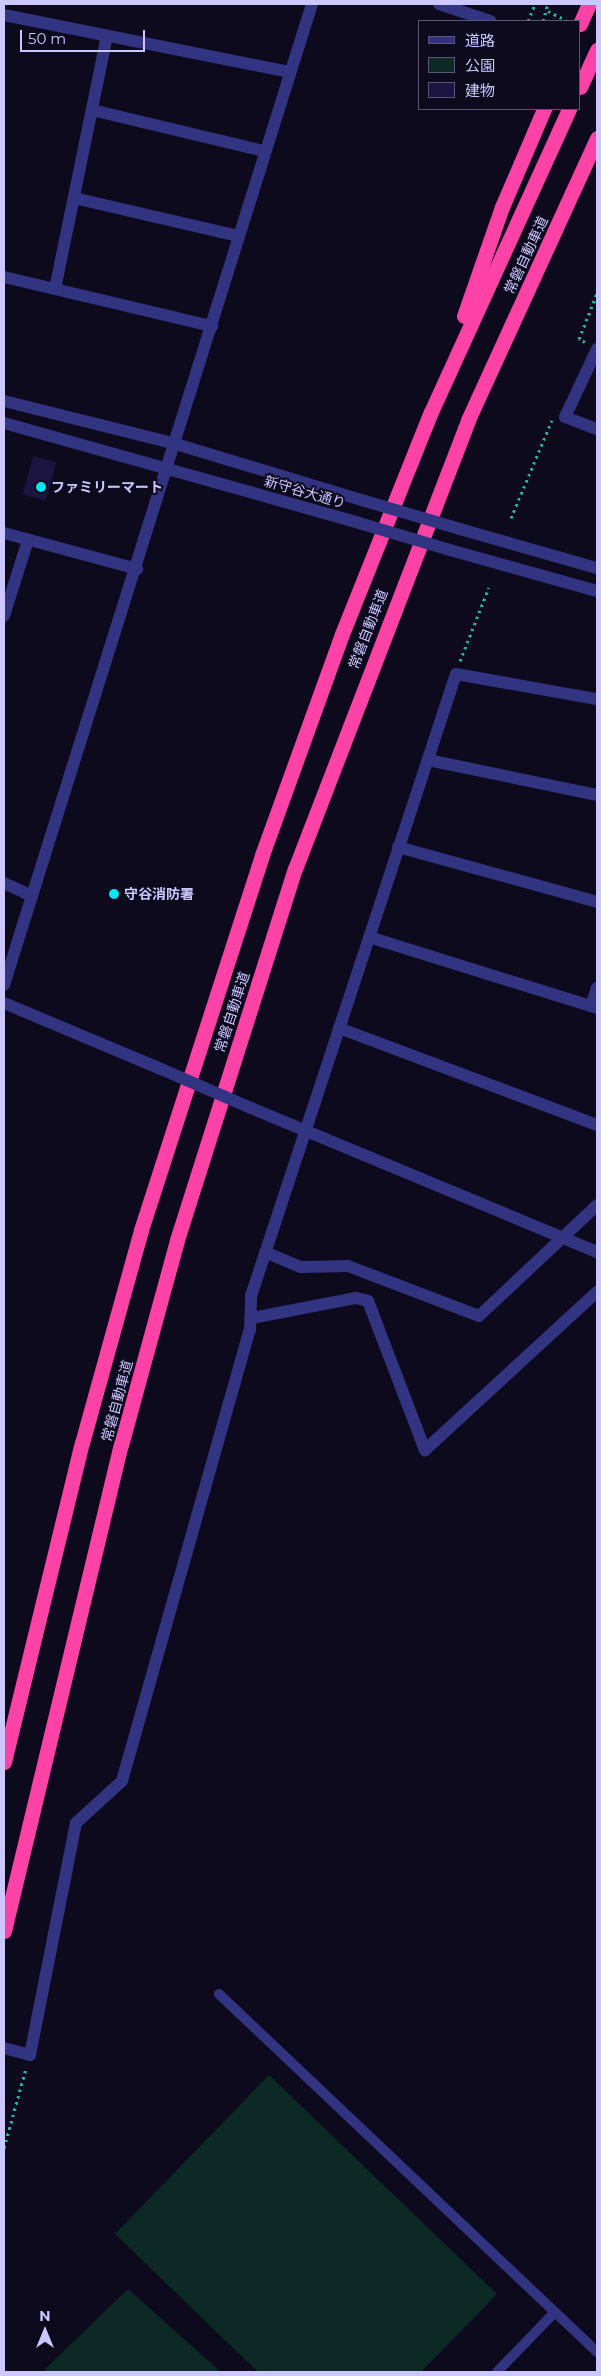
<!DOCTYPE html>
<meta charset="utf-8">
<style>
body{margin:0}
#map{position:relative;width:601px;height:2376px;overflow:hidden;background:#0d0a1e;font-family:Montserrat,"Noto Sans JP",sans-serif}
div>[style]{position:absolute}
.green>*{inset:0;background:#0d2926}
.building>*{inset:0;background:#1c1541;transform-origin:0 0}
.path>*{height:3px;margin-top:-1.5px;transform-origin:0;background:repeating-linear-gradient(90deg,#25b6a7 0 2.5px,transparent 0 6.5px)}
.service>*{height:10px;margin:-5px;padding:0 5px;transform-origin:5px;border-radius:5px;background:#323381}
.minor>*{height:12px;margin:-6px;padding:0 6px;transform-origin:6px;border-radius:6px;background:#323381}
.tertiary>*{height:12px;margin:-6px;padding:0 6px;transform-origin:6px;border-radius:6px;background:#323381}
.motorway>*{height:15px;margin:-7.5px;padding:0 7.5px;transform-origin:7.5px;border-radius:7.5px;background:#ff43a6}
.tertiary-bridge>*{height:12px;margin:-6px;padding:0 6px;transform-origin:6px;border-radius:6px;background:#323381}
.dots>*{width:14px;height:14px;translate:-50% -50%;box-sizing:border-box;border:2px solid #0d0a1e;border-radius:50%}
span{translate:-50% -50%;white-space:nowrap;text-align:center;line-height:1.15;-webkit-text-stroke:4px #0d0a1e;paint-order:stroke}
.street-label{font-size:14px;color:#ccc8ff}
.poi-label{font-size:14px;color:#ccc8ff;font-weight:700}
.left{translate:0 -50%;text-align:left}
.frame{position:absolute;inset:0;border:5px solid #ccc8ff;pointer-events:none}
.legend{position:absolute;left:418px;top:20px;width:162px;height:90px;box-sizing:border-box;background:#0d0a1e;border:1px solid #595678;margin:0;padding:6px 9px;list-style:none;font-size:15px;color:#ccc8ff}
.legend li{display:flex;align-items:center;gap:10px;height:25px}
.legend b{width:25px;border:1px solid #595678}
.north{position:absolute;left:20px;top:2306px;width:50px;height:50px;-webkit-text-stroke:4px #0d0a1e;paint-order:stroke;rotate:0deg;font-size:14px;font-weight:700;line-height:20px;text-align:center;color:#ccc8ff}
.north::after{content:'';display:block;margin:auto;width:18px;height:22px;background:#ccc8ff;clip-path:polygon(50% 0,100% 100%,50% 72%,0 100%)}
.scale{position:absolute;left:20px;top:30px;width:125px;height:22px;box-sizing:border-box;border:2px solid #ccc8ff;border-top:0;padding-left:6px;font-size:15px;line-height:18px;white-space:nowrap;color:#ccc8ff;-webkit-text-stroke:4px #0d0a1e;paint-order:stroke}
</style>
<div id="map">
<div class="green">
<div style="clip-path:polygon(269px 2075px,497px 2294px,421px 2372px,258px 2372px,115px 2234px)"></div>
<div style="clip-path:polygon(128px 2289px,221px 2372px,42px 2372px)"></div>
</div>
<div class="building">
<div style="left:33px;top:456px;width:24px;height:40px;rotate:15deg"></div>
</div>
<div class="path">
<div style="left:548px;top:11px;width:20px;rotate:27deg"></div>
<div style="left:528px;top:21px;width:18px;rotate:-68deg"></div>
<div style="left:543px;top:21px;width:18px;rotate:-74deg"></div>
<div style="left:585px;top:342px;width:7px;rotate:-153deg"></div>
<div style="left:579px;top:339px;width:49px;rotate:-68.6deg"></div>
<div style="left:511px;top:518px;width:106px;rotate:-67.3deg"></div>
<div style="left:460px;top:661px;width:79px;rotate:-68.6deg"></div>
<div style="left:4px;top:2148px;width:83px;rotate:-74.6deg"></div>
</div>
<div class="service">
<div style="left:219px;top:1994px;width:521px;rotate:43.44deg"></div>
<div style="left:497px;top:2372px;width:83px;rotate:-46deg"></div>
</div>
<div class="minor">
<div style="left:439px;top:4px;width:54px;rotate:18.4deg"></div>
<div style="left:4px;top:15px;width:292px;rotate:11.3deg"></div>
<div style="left:92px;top:110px;width:177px;rotate:13.4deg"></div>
<div style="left:74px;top:198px;width:168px;rotate:13deg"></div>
<div style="left:4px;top:277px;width:214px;rotate:13.3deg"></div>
<div style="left:55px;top:289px;width:258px;rotate:-78.4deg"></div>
<div style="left:597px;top:349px;width:75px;rotate:115.2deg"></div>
<div style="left:565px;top:417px;width:34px;rotate:21deg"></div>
<div style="left:4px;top:533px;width:138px;rotate:15.1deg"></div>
<div style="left:4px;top:616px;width:80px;rotate:-72.5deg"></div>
<div style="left:428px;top:760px;width:173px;rotate:11.7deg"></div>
<div style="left:398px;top:847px;width:206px;rotate:15.4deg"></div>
<div style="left:4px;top:883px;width:31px;rotate:25deg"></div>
<div style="left:369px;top:937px;width:239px;rotate:17.3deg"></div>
<div style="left:591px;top:1006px;width:19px;rotate:-72deg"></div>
<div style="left:339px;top:1028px;width:276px;rotate:20.6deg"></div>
<div style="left:265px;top:1252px;width:39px;rotate:23deg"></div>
<div style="left:301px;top:1267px;width:47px;rotate:-1.2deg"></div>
<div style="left:348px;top:1266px;width:140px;rotate:20.9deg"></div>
<div style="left:252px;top:1318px;width:106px;rotate:-10.9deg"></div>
<div style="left:356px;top:1298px;width:12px;rotate:14deg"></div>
<div style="left:368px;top:1301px;width:160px;rotate:69.1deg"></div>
<div style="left:425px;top:1450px;width:234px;rotate:-42.6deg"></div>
<div style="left:4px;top:2048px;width:27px;rotate:15deg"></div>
<div style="left:30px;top:2055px;width:237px;rotate:-78.8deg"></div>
<div style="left:76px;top:1823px;width:62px;rotate:-42.4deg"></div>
<div style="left:122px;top:1781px;width:469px;rotate:-74.2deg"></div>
<div style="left:250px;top:1330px;width:34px;rotate:-88deg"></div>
<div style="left:251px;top:1296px;width:655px;rotate:-71.76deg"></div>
<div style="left:456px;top:674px;width:143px;rotate:10.1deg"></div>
</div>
<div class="tertiary">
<div style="left:4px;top:401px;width:177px;rotate:14deg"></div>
<div style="left:176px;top:444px;width:197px;rotate:16.8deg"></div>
<div style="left:4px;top:423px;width:369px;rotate:15.7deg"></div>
<div style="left:460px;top:529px;width:142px;rotate:15.9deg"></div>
<div style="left:450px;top:550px;width:153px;rotate:15.6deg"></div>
<div style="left:4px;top:985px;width:1028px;rotate:-72.57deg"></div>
<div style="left:4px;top:1003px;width:170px;rotate:22.8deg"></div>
<div style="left:251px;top:1108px;width:375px;rotate:22.6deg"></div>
<div style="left:479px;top:1316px;width:162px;rotate:-43.2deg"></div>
</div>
<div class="motorway">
<div style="left:580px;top:24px;width:22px;rotate:-66deg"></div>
<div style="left:580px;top:87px;width:41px;rotate:-65.3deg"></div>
<div style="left:464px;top:316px;width:115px;rotate:-70.8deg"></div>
<div style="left:502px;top:207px;width:107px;rotate:-66.8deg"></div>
<div style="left:4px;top:1762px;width:328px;rotate:-76.3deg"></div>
<div style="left:82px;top:1443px;width:221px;rotate:-74.5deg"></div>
<div style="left:141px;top:1230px;width:394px;rotate:-72.1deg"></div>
<div style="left:262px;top:855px;width:235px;rotate:-70.1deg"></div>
<div style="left:342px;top:634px;width:239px;rotate:-68.2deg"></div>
<div style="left:431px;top:412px;width:333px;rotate:-65.5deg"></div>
<div style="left:4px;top:1931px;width:500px;rotate:-76.5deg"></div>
<div style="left:121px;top:1445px;width:213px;rotate:-74.7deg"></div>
<div style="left:177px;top:1240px;width:389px;rotate:-72.4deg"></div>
<div style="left:295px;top:869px;width:481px;rotate:-68.9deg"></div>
<div style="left:468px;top:420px;width:310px;rotate:-65.4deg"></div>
</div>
<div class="tertiary-bridge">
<div style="left:365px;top:501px;width:99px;rotate:16.4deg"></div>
<div style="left:359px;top:523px;width:95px;rotate:16.5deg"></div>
<div style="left:161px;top:1069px;width:98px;rotate:23.4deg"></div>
</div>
<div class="dots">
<div style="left:41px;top:487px;background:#00e6f3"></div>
<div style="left:114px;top:894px;background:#00e6f3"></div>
</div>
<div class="street-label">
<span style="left:526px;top:255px;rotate:-65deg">常磐自動車道</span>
<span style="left:305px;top:492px;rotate:16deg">新守谷大通り</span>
<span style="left:368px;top:629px;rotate:-69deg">常磐自動車道</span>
<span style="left:232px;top:1012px;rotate:-72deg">常磐自動車道</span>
<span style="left:117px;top:1401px;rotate:-75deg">常磐自動車道</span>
</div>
<div class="poi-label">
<span class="left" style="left:51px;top:487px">ファミリーマート</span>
<span class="left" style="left:124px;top:894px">守谷消防署</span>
</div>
<div class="frame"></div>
<ul class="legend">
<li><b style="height:6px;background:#323381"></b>道路</li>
<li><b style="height:14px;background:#0d2926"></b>公園</li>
<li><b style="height:14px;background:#1c1541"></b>建物</li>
</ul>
<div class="north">N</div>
<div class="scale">50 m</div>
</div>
